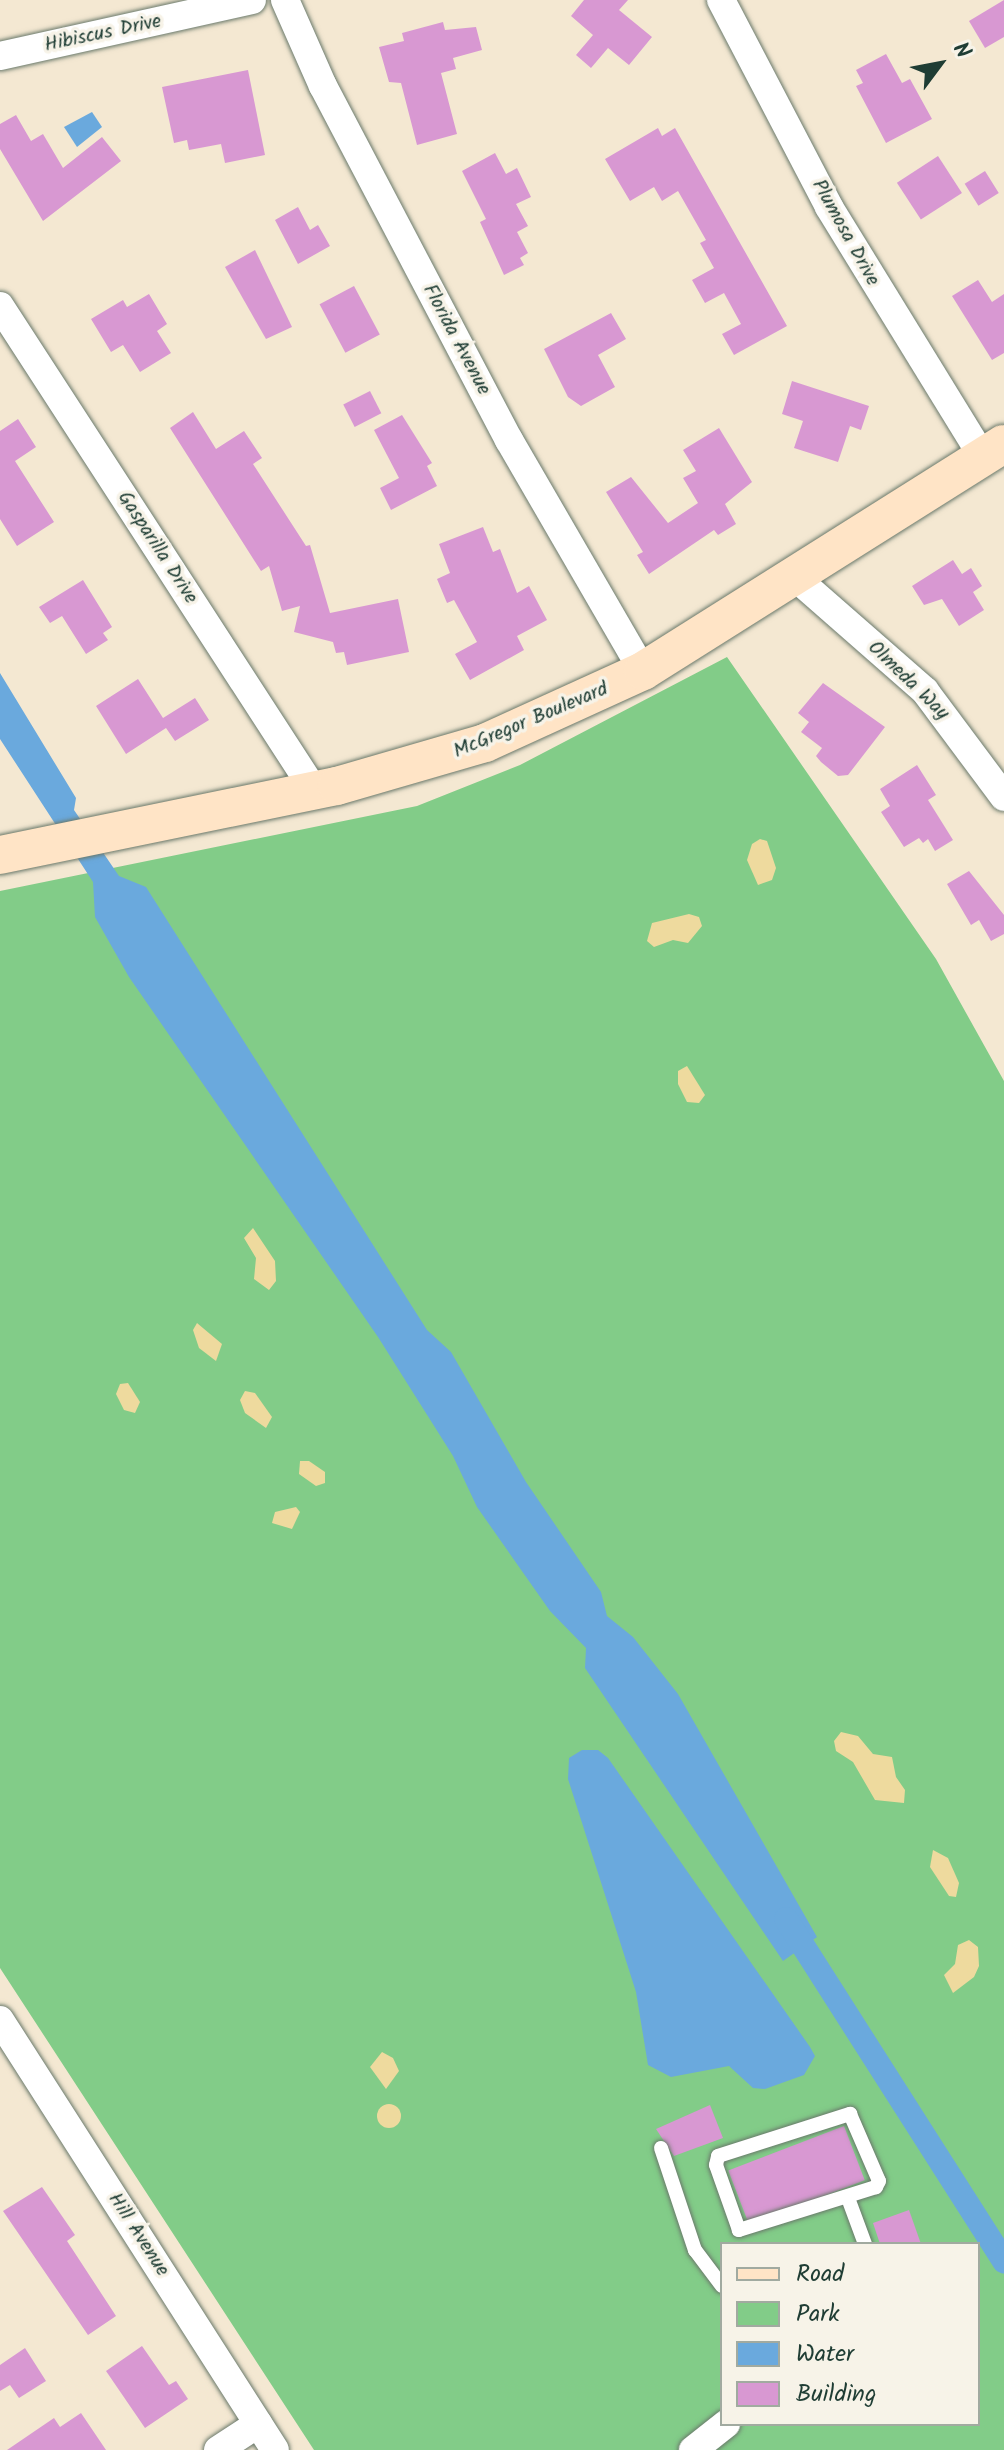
<!DOCTYPE html>
<style>
body{margin:0}
#map{position:relative;width:1004px;height:2450px;overflow:hidden;background:#f4e8d2;font-family:Kalam,sans-serif}
div>[style]{position:absolute}
.green>*{inset:0;background:#82cc88}
.sand>*{inset:0;background:#eeda9e}
.round{border-radius:50%}
.water>*{inset:0;background:#6aa9dd}
.canal>*{height:24px;margin:-12px;padding:0 12px;transform-origin:12px;border-radius:12px;background:#6aa9dd}
.building>*{inset:0;background:#d898d2;transform-origin:0 0}
.roads{filter:drop-shadow(0 0 2px #6a796b) drop-shadow(0 0 2px #6a796b)}
.lane>*{height:14px;margin:-7px;padding:0 7px;transform-origin:7px;border-radius:7px;background:#fff}
.street>*{height:28px;margin:-14px;padding:0 14px;transform-origin:14px;border-radius:14px;background:#fff}
.secondary>*{height:38px;margin:-19px;padding:0 19px;transform-origin:19px;border-radius:19px;background:#ffe4c6}
span{translate:-50% -50%;white-space:nowrap;text-align:center;line-height:1.15;-webkit-text-stroke:7px #f7f3e8;paint-order:stroke}
.street-label{font-size:20px;color:#1f3d34}
.legend{position:absolute;left:720px;top:2242px;width:260px;height:184px;box-sizing:border-box;background:#f7f3e8;border:2px solid #a1aaa0;margin:0;padding:10px 14px;list-style:none;font-size:24px;color:#1f3d34}
.legend li{display:flex;align-items:center;gap:16px;height:40px}
.legend b{width:40px;border:2px solid #a1aaa0}
.north{position:absolute;left:900px;top:24px;width:80px;height:80px;-webkit-text-stroke:6px #f7f3e8;paint-order:stroke;rotate:58deg;font-size:22px;font-weight:700;line-height:32px;text-align:center;color:#1f3d34}
.north::after{content:'';display:block;margin:auto;width:28px;height:36px;background:#1f3d34;clip-path:polygon(50% 0,100% 100%,50% 72%,0 100%)}
</style>
<div id="map">
<div class="green">
<div style="clip-path:polygon(evenodd,727px 657px,936px 959px,1004px 1081px,1004px 2450px,314px 2450px,0 1968px,0 891px,417px 806px,520px 765px,727px 657px,722px 2244px,978px 2244px,978px 2424px,722px 2424px,722px 2244px)"></div>
</div>
<div class="sand">
<div style="clip-path:polygon(760px 839px,767px 841px,776px 868px,772px 880px,758px 885px,747px 860px,752px 844px)"></div>
<div style="clip-path:polygon(689px 914px,699px 917px,702px 926px,688px 943px,673px 940px,654px 947px,647px 941px,652px 923px)"></div>
<div style="clip-path:polygon(687px 1066px,705px 1095px,699px 1103px,687px 1102px,678px 1084px,678px 1071px)"></div>
<div style="clip-path:polygon(253px 1228px,275px 1261px,276px 1281px,269px 1290px,254px 1279px,256px 1258px,244px 1238px)"></div>
<div style="clip-path:polygon(197px 1323px,222px 1344px,216px 1361px,199px 1348px,193px 1330px)"></div>
<div style="clip-path:polygon(128px 1383px,140px 1402px,135px 1413px,124px 1410px,116px 1394px,120px 1384px)"></div>
<div style="clip-path:polygon(245px 1391px,255px 1393px,272px 1417px,266px 1428px,245px 1413px,240px 1400px)"></div>
<div style="clip-path:polygon(300px 1461px,309px 1461px,325px 1472px,325px 1483px,316px 1486px,299px 1474px)"></div>
<div style="clip-path:polygon(296px 1507px,300px 1512px,292px 1529px,272px 1523px,275px 1512px)"></div>
<div style="clip-path:polygon(841px 1732px,858px 1736px,873px 1754px,892px 1757px,896px 1777px,905px 1790px,904px 1803px,875px 1800px,853px 1762px,836px 1751px,834px 1741px)"></div>
<div style="clip-path:polygon(933px 1850px,948px 1858px,959px 1883px,956px 1897px,949px 1896px,930px 1867px)"></div>
<div style="clip-path:polygon(969px 1940px,978px 1947px,979px 1966px,974px 1977px,953px 1993px,944px 1975px,955px 1964px,958px 1945px)"></div>
<div style="clip-path:polygon(382px 2052px,393px 2058px,399px 2071px,386px 2089px,370px 2067px)"></div>
<div class="round" style="left:377px;top:2104px;width:24px;height:24px"></div>
</div>
<div class="water">
<div style="clip-path:polygon(92px 112px,102px 127px,77px 147px,64px 127px)"></div>
<div style="clip-path:polygon(0 673px,76px 798px,74px 810px,119px 876px,146px 887px,427px 1330px,451px 1352px,526px 1482px,601px 1592px,607px 1616px,633px 1637px,678px 1694px,817px 1937px,783px 1961px,585px 1668px,586px 1648px,550px 1611px,477px 1507px,453px 1456px,378px 1337px,129px 977px,95px 917px,93px 882px,0 739px)"></div>
<div style="clip-path:polygon(582px 1750px,598px 1750px,608px 1758px,810px 2047px,815px 2056px,804px 2075px,765px 2089px,753px 2088px,729px 2066px,671px 2077px,648px 2065px,636px 1992px,568px 1779px,569px 1758px)"></div>
</div>
<div class="canal">
<div style="left:786px;top:1919px;width:406px;rotate:57.5deg"></div>
</div>
<div class="building">
<div style="clip-path:polygon(584px 0,628px 0,619px 10px,652px 37px,629px 65px,608px 48px,591px 68px,576px 55px,593px 35px,571px 16px)"></div>
<div style="clip-path:polygon(1004px 0,1004px 37px,985px 48px,969px 21px)"></div>
<div style="clip-path:polygon(443px 22px,445px 30px,476px 27px,482px 50px,453px 58px,456px 69px,441px 73px,457px 134px,417px 145px,401px 83px,389px 82px,379px 47px,404px 41px,402px 33px)"></div>
<div style="clip-path:polygon(886px 54px,902px 83px,910px 79px,932px 119px,886px 143px,856px 86px,863px 83px,856px 70px)"></div>
<div style="clip-path:polygon(248px 70px,265px 155px,225px 163px,221px 144px,189px 150px,187px 140px,174px 143px,162px 87px)"></div>
<div style="clip-path:polygon(16px 115px,31px 141px,43px 134px,63px 168px,102px 137px,121px 161px,43px 221px,0 149px,0 124px)"></div>
<div style="clip-path:polygon(658px 128px,662px 136px,675px 128px,787px 326px,734px 355px,722px 334px,741px 324px,724px 293px,705px 303px,692px 280px,714px 268px,700px 243px,706px 240px,678px 191px,662px 201px,654px 187px,630px 201px,605px 159px)"></div>
<div style="clip-path:polygon(495px 153px,506px 174px,517px 168px,531px 197px,516px 204px,528px 226px,517px 232px,528px 253px,520px 258px,524px 265px,504px 275px,480px 222px,486px 219px,462px 171px)"></div>
<div style="left:938px;top:156px;width:44px;height:49px;rotate:57deg"></div>
<div style="left:985px;top:171px;width:26px;height:24px;rotate:58deg"></div>
<div style="clip-path:polygon(298px 207px,310px 230px,318px 225px,330px 246px,298px 264px,275px 220px)"></div>
<div style="clip-path:polygon(255px 250px,292px 327px,266px 339px,225px 267px)"></div>
<div style="clip-path:polygon(978px 280px,992px 302px,1004px 294px,1004px 353px,992px 360px,952px 296px)"></div>
<div style="left:354px;top:286px;width:55px;height:39px;rotate:62deg"></div>
<div style="clip-path:polygon(149px 294px,167px 324px,157px 331px,171px 353px,140px 372px,123px 345px,111px 352px,91px 319px,123px 300px,127px 307px)"></div>
<div style="clip-path:polygon(611px 313px,626px 339px,598px 355px,615px 387px,581px 406px,568px 397px,544px 349px)"></div>
<div style="clip-path:polygon(792px 381px,869px 406px,861px 430px,850px 426px,838px 462px,794px 448px,803px 421px,782px 414px)"></div>
<div style="left:370px;top:391px;width:25px;height:30px;rotate:63deg"></div>
<div style="clip-path:polygon(193px 412px,216px 449px,244px 431px,262px 458px,253px 464px,306px 546px,310px 545px,330px 613px,398px 599px,409px 652px,347px 665px,344px 652px,336px 653px,333px 642px,294px 632px,300px 606px,282px 611px,269px 566px,261px 571px,170px 428px)"></div>
<div style="clip-path:polygon(402px 415px,432px 463px,427px 466px,437px 486px,391px 510px,380px 488px,399px 478px,374px 430px)"></div>
<div style="clip-path:polygon(18px 419px,36px 447px,15px 461px,54px 522px,17px 546px,0 519px,0 431px)"></div>
<div style="clip-path:polygon(719px 428px,752px 482px,725px 504px,736px 524px,718px 535px,714px 530px,649px 574px,637px 555px,643px 552px,606px 492px,631px 477px,668px 523px,698px 503px,683px 478px,696px 471px,683px 450px)"></div>
<div style="clip-path:polygon(483px 527px,493px 552px,500px 549px,517px 593px,529px 586px,547px 620px,517px 636px,524px 650px,470px 680px,455px 654px,477px 642px,454px 600px,447px 603px,437px 579px,450px 573px,439px 544px)"></div>
<div style="clip-path:polygon(953px 560px,962px 574px,971px 568px,982px 586px,973px 592px,984px 610px,959px 626px,942px 599px,924px 605px,912px 586px)"></div>
<div style="clip-path:polygon(83px 580px,112px 627px,103px 633px,108px 640px,86px 654px,62px 616px,50px 623px,39px 607px)"></div>
<div style="clip-path:polygon(138px 679px,163px 718px,195px 698px,209px 720px,175px 741px,166px 728px,126px 754px,96px 706px)"></div>
<div style="clip-path:polygon(823px 683px,885px 727px,848px 775px,838px 776px,821px 762px,816px 756px,822px 748px,801px 732px,809px 722px,798px 713px)"></div>
<div style="clip-path:polygon(917px 765px,936px 795px,928px 800px,953px 840px,935px 851px,928px 839px,923px 843px,919px 838px,904px 847px,881px 812px,890px 806px,880px 789px)"></div>
<div style="clip-path:polygon(969px 871px,1004px 915px,1004px 934px,991px 941px,979px 920px,971px 925px,947px 884px)"></div>
<div style="clip-path:polygon(710px 2105px,723px 2138px,674px 2156px,656px 2129px)"></div>
<div style="left:844px;top:2126px;width:58px;height:124px;rotate:69deg"></div>
<div style="clip-path:polygon(42px 2187px,75px 2235px,67px 2241px,116px 2316px,88px 2335px,3px 2211px)"></div>
<div style="clip-path:polygon(909px 2210px,921px 2244px,880px 2244px,873px 2223px)"></div>
<div style="clip-path:polygon(142px 2346px,169px 2385px,176px 2381px,188px 2399px,145px 2428px,106px 2371px)"></div>
<div style="clip-path:polygon(25px 2348px,46px 2381px,19px 2398px,10px 2385px,0 2391px,0 2365px)"></div>
<div style="clip-path:polygon(81px 2413px,106px 2450px,7px 2450px,54px 2418px,60px 2427px)"></div>
</div>
<div class="roads">
<div class="lane">
<div style="left:850px;top:2114px;width:73px;rotate:66.6deg"></div>
<div style="left:879px;top:2181px;width:7px;rotate:117deg"></div>
<div style="left:876px;top:2187px;width:144px;rotate:162.6deg"></div>
<div style="left:739px;top:2230px;width:69px;rotate:-109.5deg"></div>
<div style="left:716px;top:2165px;width:9px;rotate:-77deg"></div>
<div style="left:718px;top:2156px;width:139px;rotate:-17.7deg"></div>
<div style="left:661px;top:2148px;width:108px;rotate:71.6deg"></div>
<div style="left:695px;top:2250px;width:45px;rotate:53.1deg"></div>
<div style="left:848px;top:2198px;width:49px;rotate:69.7deg"></div>
</div>
<div class="street">
<div style="left:285px;top:0;width:94px;rotate:66.2deg"></div>
<div style="left:323px;top:86px;width:400px;rotate:62.3deg"></div>
<div style="left:509px;top:440px;width:267px;rotate:59.9deg"></div>
<div style="left:721px;top:0;width:233px;rotate:62.4deg"></div>
<div style="left:829px;top:207px;width:294px;rotate:58.4deg"></div>
<div style="left:0;top:56px;width:258px;rotate:-12.5deg"></div>
<div style="left:0;top:306px;width:577px;rotate:57.03deg"></div>
<div style="left:796px;top:578px;width:171px;rotate:41.2deg"></div>
<div style="left:925px;top:691px;width:132px;rotate:53.3deg"></div>
<div style="left:0;top:2020px;width:510px;rotate:57.4deg"></div>
<div style="left:218px;top:2450px;width:48px;rotate:-33deg"></div>
<div style="left:693px;top:2450px;width:42px;rotate:-38.2deg"></div>
</div>
<div class="secondary">
<div style="left:0;top:855px;width:344px;rotate:-11.6deg"></div>
<div style="left:337px;top:786px;width:154px;rotate:-16.2deg"></div>
<div style="left:485px;top:743px;width:174px;rotate:-24.5deg"></div>
<div style="left:643px;top:671px;width:426px;rotate:-32.2deg"></div>
</div>
</div>
<div class="street-label">
<span style="left:103px;top:34px;rotate:-12deg">Hibiscus Drive</span>
<span style="left:845px;top:233px;rotate:61deg">Plumosa Drive</span>
<span style="left:456px;top:340px;rotate:62deg">Florida Avenue</span>
<span style="left:157px;top:548px;rotate:57deg">Gasparilla Drive</span>
<span style="left:908px;top:681px;rotate:44deg">Olmeda Way</span>
<span style="left:531px;top:721px;rotate:-23deg">McGregor Boulevard</span>
<span style="left:138px;top:2235px;rotate:57deg">Hill Avenue</span>
</div>
<ul class="legend">
<li><b style="height:10px;background:#ffe4c6"></b>Road</li>
<li><b style="height:22px;background:#82cc88"></b>Park</li>
<li><b style="height:22px;background:#6aa9dd"></b>Water</li>
<li><b style="height:22px;background:#d898d2"></b>Building</li>
</ul>
<div class="north">N</div>
</div>
